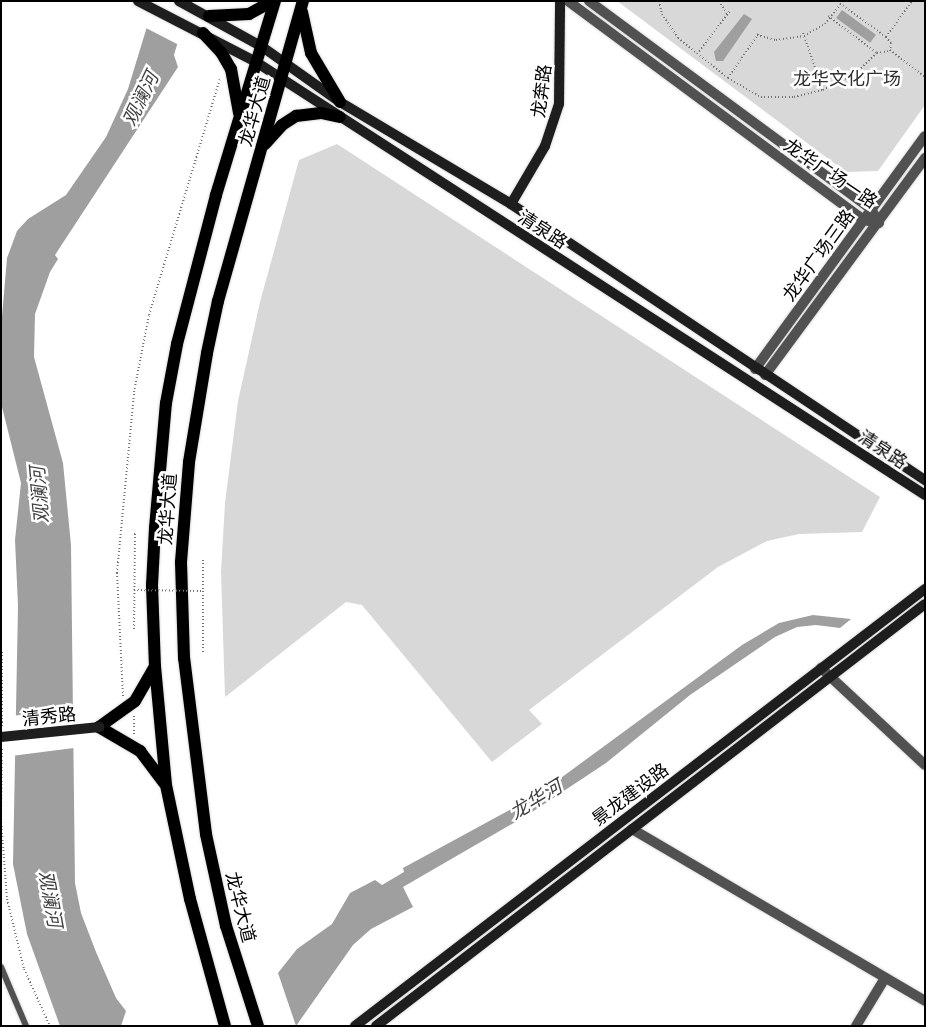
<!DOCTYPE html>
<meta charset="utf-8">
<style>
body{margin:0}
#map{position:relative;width:926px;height:1027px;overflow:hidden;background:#fff;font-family:Ubuntu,"Noto Sans SC",sans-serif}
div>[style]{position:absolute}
.green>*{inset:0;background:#d8d8d8}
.water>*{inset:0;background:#9f9f9f;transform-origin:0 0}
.pier>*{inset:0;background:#fff}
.path>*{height:2px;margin-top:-1px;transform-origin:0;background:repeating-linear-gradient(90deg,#737373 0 1px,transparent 0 3.5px)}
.roads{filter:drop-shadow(0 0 1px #dbdbdb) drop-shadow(0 0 1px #dbdbdb)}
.lane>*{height:6px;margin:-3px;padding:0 3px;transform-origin:3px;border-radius:3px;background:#515151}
.street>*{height:10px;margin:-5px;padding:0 5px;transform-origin:5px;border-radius:5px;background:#515151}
.secondary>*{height:10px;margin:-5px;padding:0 5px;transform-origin:5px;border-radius:5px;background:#1e1e1e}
.primary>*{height:12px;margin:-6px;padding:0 6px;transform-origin:6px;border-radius:6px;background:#000}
.path-bridge>*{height:2px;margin-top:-1px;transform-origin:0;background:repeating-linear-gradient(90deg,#737373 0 1px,transparent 0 3.5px)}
.secondary-bridge>*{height:10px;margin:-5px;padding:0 5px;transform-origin:5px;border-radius:5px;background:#1e1e1e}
span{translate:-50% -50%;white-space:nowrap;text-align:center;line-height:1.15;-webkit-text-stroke:5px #fff;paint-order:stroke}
.park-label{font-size:18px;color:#2f2f2f}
.street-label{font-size:18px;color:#000}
.water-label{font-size:19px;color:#404040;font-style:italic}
.frame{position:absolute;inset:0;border:2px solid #000;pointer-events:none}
</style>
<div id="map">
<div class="green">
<div style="clip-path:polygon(617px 1px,925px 1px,925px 105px,878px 171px,846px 172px)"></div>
<div style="clip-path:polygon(337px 144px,880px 497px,862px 532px,799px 534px,767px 541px,718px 567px,529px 710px,542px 724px,492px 762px,362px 605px,346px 602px,225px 697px,221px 572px,225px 503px,238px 401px,260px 302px,299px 160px)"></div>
</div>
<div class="water">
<div style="clip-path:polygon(190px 1px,174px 55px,178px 67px,55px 255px,58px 259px,50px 272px,35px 314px,34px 357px,63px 463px,71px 545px,75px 883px,81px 913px,96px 952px,116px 998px,126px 1011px,121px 1026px,60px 1026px,27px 934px,13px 864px,18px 606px,15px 540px,21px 483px,1px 403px,1px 328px,7px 258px,17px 231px,28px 219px,66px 195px,106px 137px,128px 89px,149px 20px)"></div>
<div style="left:842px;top:10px;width:42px;height:10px;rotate:36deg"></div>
<div style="clip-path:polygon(744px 14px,752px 19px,723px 61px,716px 61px,714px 52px)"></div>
<div style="clip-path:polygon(813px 615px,851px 619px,840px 628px,816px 625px,797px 627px,775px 637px,690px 695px,606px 763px,529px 814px,403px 887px,413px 907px,371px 929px,353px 945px,296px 1026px,236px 1026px,297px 949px,332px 924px,350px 893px,375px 880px,382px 885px,404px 872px,403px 868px,539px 794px,742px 645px,779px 623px)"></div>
</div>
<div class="pier">
<div style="clip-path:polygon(149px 1px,193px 1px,179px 45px,144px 27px)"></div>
<div style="clip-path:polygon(74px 709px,74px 748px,11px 756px,11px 716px)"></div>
<div style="clip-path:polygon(277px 970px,296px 1026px,234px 1026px,234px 1024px)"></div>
</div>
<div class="path">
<div style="left:659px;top:1px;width:13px;rotate:77deg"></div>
<div style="left:662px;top:14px;width:29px;rotate:56deg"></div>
<div style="left:678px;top:38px;width:64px;rotate:38.7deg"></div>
<div style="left:728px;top:78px;width:38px;rotate:30deg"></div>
<div style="left:761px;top:97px;width:33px"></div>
<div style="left:794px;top:97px;width:30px;rotate:-14deg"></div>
<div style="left:823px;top:90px;width:37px;rotate:-27deg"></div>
<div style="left:856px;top:73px;width:29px;rotate:-44deg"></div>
<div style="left:719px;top:1px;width:15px;rotate:58deg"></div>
<div style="left:828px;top:16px;width:61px;rotate:37.1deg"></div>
<div style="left:877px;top:53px;width:13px;rotate:-9deg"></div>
<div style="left:890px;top:51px;width:8px;rotate:-83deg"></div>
<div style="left:891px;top:43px;width:8px;rotate:-130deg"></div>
<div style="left:886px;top:37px;width:59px;rotate:-143.9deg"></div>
<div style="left:803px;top:33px;width:60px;rotate:70.7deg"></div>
<div style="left:757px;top:35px;width:20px;rotate:15deg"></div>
<div style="left:776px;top:40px;width:28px;rotate:-8deg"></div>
<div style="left:804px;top:36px;width:24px;rotate:-30deg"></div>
<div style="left:825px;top:24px;width:29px;rotate:-52deg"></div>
<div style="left:886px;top:37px;width:44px;rotate:-54.2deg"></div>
<div style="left:890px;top:50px;width:44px;rotate:37.6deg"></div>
<div style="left:697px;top:54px;width:54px;rotate:-52.5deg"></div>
<div style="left:728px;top:78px;width:55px;rotate:-55.4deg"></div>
<div style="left:203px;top:560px;width:92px;rotate:90deg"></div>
<div style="left:134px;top:629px;width:96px;rotate:-89.4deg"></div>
<div style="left:123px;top:696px;width:123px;rotate:-92.8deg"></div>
<div style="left:117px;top:573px;width:182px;rotate:-84.6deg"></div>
<div style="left:134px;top:392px;width:78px;rotate:-79deg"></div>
<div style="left:149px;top:315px;width:246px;rotate:-73.3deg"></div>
<div style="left:134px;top:716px;width:18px;rotate:90deg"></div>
<div style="left:2px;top:726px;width:75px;rotate:-90deg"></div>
<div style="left:2px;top:749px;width:70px;rotate:90.8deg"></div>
<div style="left:1px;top:819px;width:80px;rotate:85.7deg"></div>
<div style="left:7px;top:899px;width:72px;rotate:76.3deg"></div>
<div style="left:24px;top:969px;width:63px;rotate:65.5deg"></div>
</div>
<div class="roads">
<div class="lane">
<div style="left:1px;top:967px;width:64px;rotate:67deg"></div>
</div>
<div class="street">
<div style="left:568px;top:1px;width:368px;rotate:36.5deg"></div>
<div style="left:864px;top:220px;width:15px;rotate:11deg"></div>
<div style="left:589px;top:1px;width:350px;rotate:36.4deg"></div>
<div style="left:871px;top:209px;width:16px;rotate:60deg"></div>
<div style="left:755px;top:369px;width:288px;rotate:-53.9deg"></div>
<div style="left:765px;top:375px;width:270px;rotate:-53.6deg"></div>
<div style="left:821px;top:668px;width:142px;rotate:43deg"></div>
<div style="left:632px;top:829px;width:340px;rotate:30.4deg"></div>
<div style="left:856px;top:1026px;width:56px;rotate:-58.9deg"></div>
</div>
<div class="secondary">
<div style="left:138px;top:1px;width:133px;rotate:27.3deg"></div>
<div style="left:256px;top:62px;width:797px;rotate:32.91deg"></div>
<div style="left:179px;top:1px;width:94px;rotate:28.8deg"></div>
<div style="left:261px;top:46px;width:97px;rotate:35.3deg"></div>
<div style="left:340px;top:102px;width:199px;rotate:30.8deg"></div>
<div style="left:511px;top:204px;width:498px;rotate:33.7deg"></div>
<div style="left:511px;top:204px;width:67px;rotate:-59.6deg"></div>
<div style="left:545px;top:146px;width:44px;rotate:-71.6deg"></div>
<div style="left:559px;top:104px;width:103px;rotate:-89.4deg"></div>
<div style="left:355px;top:1026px;width:718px;rotate:-37.48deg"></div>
<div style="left:376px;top:1026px;width:692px;rotate:-37.55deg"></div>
</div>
<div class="primary">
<div style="left:302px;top:12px;width:42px;rotate:77.6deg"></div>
<div style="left:311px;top:53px;width:57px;rotate:59.4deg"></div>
<div style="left:209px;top:16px;width:40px;rotate:-2.9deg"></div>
<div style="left:249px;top:14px;width:26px;rotate:-29deg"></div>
<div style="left:203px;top:33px;width:26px;rotate:47deg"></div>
<div style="left:221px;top:52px;width:20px;rotate:60deg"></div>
<div style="left:231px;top:69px;width:45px;rotate:79.7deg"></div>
<div style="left:265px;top:144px;width:25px;rotate:-48deg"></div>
<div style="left:282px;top:125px;width:17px;rotate:-33deg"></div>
<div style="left:296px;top:116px;width:25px;rotate:-7deg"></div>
<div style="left:321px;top:113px;width:19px;rotate:12deg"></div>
<div style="left:99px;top:727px;width:48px;rotate:30.3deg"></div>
<div style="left:140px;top:751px;width:40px;rotate:53deg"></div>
<div style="left:99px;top:727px;width:44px;rotate:-35.8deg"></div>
<div style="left:135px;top:701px;width:38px;rotate:-60deg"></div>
<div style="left:225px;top:1026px;width:132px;rotate:-105.4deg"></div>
<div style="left:190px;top:899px;width:116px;rotate:-101.9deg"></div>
<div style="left:166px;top:785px;width:119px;rotate:-95.3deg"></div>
<div style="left:155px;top:667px;width:82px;rotate:-92.1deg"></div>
<div style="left:152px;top:585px;width:57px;rotate:-87deg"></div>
<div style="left:155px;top:528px;width:125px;rotate:-85deg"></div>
<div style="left:166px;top:403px;width:60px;rotate:-79.4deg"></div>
<div style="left:177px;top:344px;width:154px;rotate:-75.3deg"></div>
<div style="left:216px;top:195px;width:203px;rotate:-73.1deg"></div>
<div style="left:258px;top:1026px;width:105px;rotate:-107.7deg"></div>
<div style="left:226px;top:926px;width:94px;rotate:-102.3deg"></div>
<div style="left:206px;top:834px;width:177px;rotate:-97.1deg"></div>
<div style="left:184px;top:658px;width:96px;rotate:-91.8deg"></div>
<div style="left:181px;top:562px;width:100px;rotate:-85.4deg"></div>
<div style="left:189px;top:462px;width:110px;rotate:-80.6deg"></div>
<div style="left:207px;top:353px;width:53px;rotate:-78.1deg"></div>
<div style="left:218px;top:301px;width:312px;rotate:-74.2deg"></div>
</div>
</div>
<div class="path-bridge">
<div style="left:134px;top:590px;width:68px;rotate:0.8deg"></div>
</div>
<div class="secondary-bridge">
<div style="left:1px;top:737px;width:99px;rotate:-5.8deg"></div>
</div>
<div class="park-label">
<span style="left:847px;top:78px">龙华文化广场</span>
</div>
<div class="street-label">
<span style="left:541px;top:91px;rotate:-83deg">龙奔路</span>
<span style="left:254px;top:111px;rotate:-74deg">龙华大道</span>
<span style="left:831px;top:173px;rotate:34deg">龙华广场一路</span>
<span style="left:543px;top:229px;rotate:33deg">清泉路</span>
<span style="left:818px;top:255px;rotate:-54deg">龙华广场三路</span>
<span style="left:883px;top:449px;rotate:33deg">清泉路</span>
<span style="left:167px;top:509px;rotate:-86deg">龙华大道</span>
<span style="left:49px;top:716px;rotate:-6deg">清秀路</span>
<span style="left:630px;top:794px;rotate:-37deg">景龙建设路</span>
<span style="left:241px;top:907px;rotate:76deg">龙华大道</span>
</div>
<div class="water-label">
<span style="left:141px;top:99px;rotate:-64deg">观澜河</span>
<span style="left:40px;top:495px;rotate:-95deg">观澜河</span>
<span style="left:536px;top:800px;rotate:-31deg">龙华河</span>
<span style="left:50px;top:899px;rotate:80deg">观澜河</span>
</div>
<div class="frame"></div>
</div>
